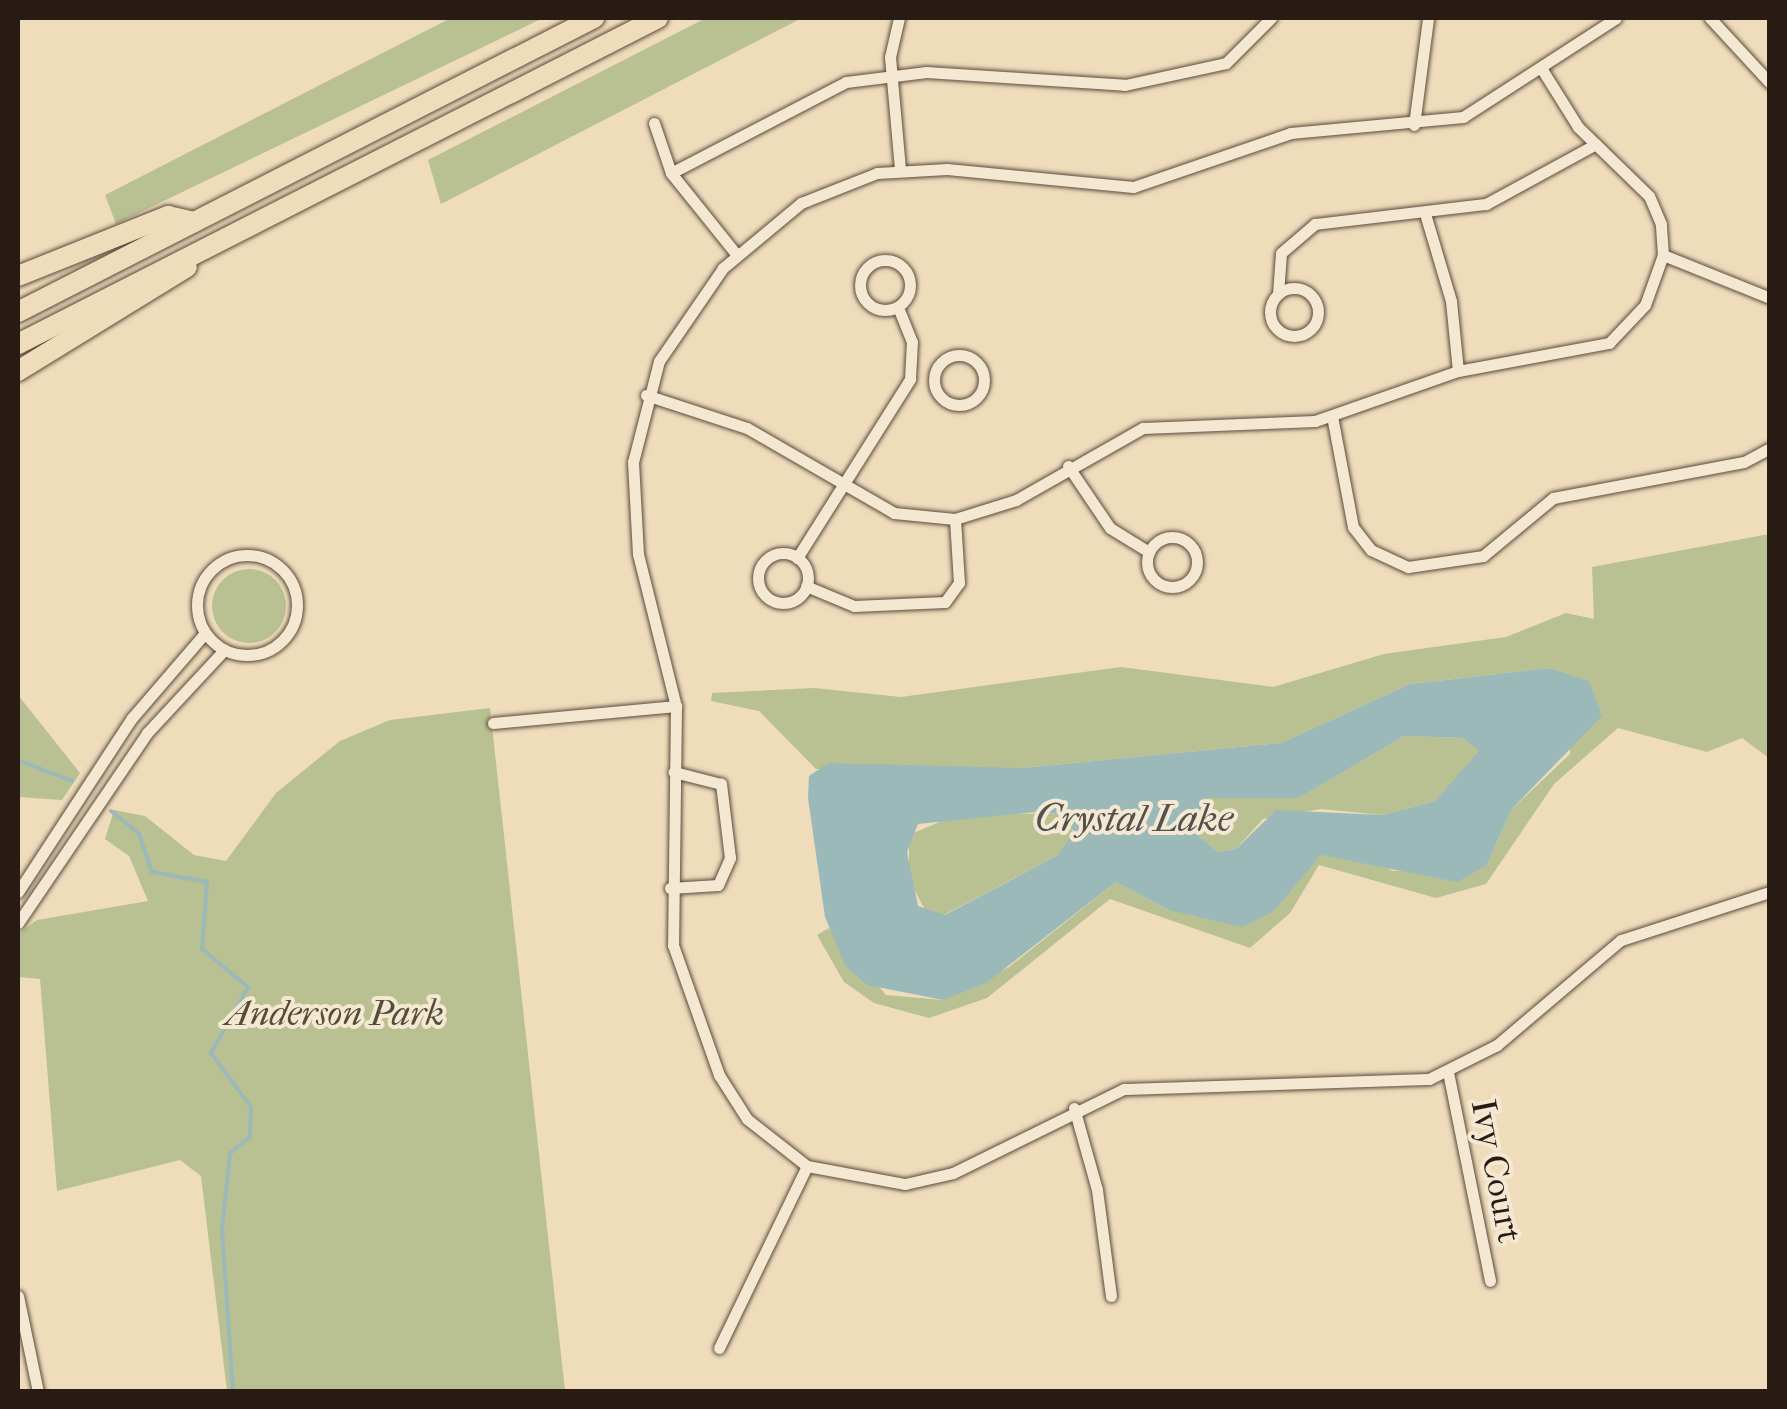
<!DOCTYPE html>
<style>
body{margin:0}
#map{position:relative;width:1787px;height:1409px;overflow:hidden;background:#efdcbb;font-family:"IM FELL French Canon",serif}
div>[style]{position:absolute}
.green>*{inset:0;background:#b9c091}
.round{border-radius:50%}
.water>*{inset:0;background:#9cb9b9}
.stream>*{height:4px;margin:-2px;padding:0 2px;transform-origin:2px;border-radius:2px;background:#9cb9b9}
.roads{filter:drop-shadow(0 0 2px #5a4b3d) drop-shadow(0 0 2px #5a4b3d)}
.street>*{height:11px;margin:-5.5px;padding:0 5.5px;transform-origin:5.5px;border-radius:5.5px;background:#f5e8d3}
.street>.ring{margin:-5.5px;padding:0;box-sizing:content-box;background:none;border:11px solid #f5e8d3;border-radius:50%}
.highway>*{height:20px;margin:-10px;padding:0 10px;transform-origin:10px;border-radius:10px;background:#efdcbb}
span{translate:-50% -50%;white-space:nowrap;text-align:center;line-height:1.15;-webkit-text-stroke:8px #f5e8d3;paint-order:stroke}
.park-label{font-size:35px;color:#544d39;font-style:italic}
.street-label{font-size:35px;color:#281b13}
.water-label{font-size:38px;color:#51524d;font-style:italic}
.frame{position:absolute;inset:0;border:20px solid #281b13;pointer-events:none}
</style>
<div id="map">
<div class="green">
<div style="clip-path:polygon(451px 18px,543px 18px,116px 224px,105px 195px)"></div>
<div style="clip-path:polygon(706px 18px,802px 18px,441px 204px,428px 160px)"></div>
<div style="clip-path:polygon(1769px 534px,1769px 758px,1742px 738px,1707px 752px,1618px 728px,1554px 784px,1486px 884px,1436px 898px,1319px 865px,1290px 913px,1250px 948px,1110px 899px,987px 998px,929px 1018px,874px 1003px,844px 982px,817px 935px,829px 928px,886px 995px,943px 1000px,1009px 967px,1116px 882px,1169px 910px,1285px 894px,1321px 855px,1369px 857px,1393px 871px,1487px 865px,1511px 810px,1570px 754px,1570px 677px,1549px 668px,1410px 684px,1281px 743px,1022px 768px,816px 769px,759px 711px,711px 701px,712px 693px,814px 688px,901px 697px,1121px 667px,1273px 687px,1384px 654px,1506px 637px,1566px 613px,1594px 619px,1592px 567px)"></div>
<div class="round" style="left:212px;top:569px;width:74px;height:74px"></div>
<div style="clip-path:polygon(18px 695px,80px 773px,62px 800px,18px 797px)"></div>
<div style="clip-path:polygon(490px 708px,565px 1391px,227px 1391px,201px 1176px,180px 1160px,57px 1191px,40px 979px,18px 977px,18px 934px,37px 920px,148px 901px,129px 856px,105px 839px,114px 810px,145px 816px,194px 855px,226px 861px,276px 793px,340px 741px,390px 720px)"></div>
<div style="clip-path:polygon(1404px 736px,1463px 738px,1480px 751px,1435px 801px,1382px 815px,1321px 809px,1263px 819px,1236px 849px,1218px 852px,1195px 833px,1205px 798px,1299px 798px)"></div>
<div style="clip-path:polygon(960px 813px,1057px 814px,1074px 832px,1058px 855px,944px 915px,928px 915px,909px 880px,909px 835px)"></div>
</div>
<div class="water">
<div style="clip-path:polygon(evenodd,1549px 668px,1589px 681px,1602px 716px,1511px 810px,1487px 865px,1457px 882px,1321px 855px,1273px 912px,1242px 927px,1169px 910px,1116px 882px,986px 983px,943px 1000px,867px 985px,845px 965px,825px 917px,808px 798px,809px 776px,828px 763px,1022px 768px,1281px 743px,1410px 684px,1549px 668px,1404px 736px,1463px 738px,1479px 751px,1435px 801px,1382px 815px,1276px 810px,1236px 849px,1218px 852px,1195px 833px,1205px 798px,1299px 798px,1404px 736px,1549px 668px,1036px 812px,1057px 814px,1074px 831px,1058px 855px,945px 915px,918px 906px,907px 852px,918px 824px,1036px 812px)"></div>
</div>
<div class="stream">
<div style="left:18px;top:760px;width:58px;rotate:21.3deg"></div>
<div style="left:111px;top:811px;width:36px;rotate:39deg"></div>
<div style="left:139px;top:834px;width:40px;rotate:71.1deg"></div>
<div style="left:152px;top:872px;width:56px;rotate:10.3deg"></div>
<div style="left:207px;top:882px;width:67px;rotate:94.3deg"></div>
<div style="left:202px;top:949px;width:60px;rotate:39.6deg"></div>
<div style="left:248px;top:987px;width:76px;rotate:119.3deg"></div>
<div style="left:211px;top:1053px;width:67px;rotate:53.5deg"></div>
<div style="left:251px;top:1107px;width:30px;rotate:92deg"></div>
<div style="left:250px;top:1137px;width:26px;rotate:141deg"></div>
<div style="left:230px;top:1153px;width:77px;rotate:95.9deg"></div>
<div style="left:222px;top:1230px;width:162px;rotate:86.1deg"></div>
</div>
<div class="roads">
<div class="street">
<div style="left:899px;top:18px;width:40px;rotate:103deg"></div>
<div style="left:890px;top:57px;width:111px;rotate:84.9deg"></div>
<div style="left:1616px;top:18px;width:182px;rotate:147.1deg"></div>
<div style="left:1463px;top:117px;width:173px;rotate:174.7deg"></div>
<div style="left:1291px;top:133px;width:167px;rotate:161.1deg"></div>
<div style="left:1133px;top:187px;width:187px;rotate:-174.5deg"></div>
<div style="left:947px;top:169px;width:70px;rotate:176.7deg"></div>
<div style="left:877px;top:173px;width:82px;rotate:158.5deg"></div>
<div style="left:801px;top:203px;width:102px;rotate:140.2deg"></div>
<div style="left:723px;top:268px;width:113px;rotate:124.5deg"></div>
<div style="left:659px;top:361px;width:104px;rotate:104.4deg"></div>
<div style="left:633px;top:462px;width:92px;rotate:86.9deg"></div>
<div style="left:638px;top:554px;width:157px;rotate:76deg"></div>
<div style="left:676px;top:706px;width:239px;rotate:90.7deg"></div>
<div style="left:673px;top:945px;width:138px;rotate:70.5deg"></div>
<div style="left:719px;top:1075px;width:52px;rotate:57.5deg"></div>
<div style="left:747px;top:1119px;width:76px;rotate:38.1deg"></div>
<div style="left:807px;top:1166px;width:100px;rotate:10.4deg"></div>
<div style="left:905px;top:1184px;width:49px;rotate:-12.9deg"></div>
<div style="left:953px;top:1173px;width:191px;rotate:-26.2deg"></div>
<div style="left:1124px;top:1089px;width:305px;rotate:-1.9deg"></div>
<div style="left:1429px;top:1079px;width:76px;rotate:-26.6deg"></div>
<div style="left:1497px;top:1045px;width:162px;rotate:-40.3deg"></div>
<div style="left:1621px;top:940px;width:157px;rotate:-17.9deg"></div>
<div style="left:1710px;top:18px;width:88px;rotate:47.3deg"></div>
<div style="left:654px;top:123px;width:53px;rotate:71.2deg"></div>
<div style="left:671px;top:173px;width:105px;rotate:51.2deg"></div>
<div style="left:1414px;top:125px;width:108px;rotate:-82.5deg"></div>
<div style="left:671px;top:173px;width:197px;rotate:-27.5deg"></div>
<div style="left:846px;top:82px;width:81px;rotate:-7.1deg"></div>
<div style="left:926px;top:72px;width:199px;rotate:3.7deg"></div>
<div style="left:1125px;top:85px;width:103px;rotate:-12.3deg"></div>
<div style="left:1226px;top:63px;width:64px;rotate:-45deg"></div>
<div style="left:1426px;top:217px;width:88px;rotate:73.4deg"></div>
<div style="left:1451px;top:301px;width:70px;rotate:84.3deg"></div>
<div style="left:1663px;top:255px;width:115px;rotate:21.9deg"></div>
<div class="ring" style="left:860px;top:260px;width:39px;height:39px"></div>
<div class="ring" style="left:1270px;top:288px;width:37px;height:37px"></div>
<div style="left:1278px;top:294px;width:41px;rotate:-85.8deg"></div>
<div style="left:1281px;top:253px;width:45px;rotate:-40.5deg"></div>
<div style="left:1315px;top:224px;width:172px;rotate:-6.7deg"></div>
<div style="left:1486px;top:204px;width:125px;rotate:-28.6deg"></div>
<div class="ring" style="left:934px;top:355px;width:39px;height:39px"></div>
<div style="left:646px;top:395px;width:106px;rotate:18.1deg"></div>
<div style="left:747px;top:428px;width:170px;rotate:30deg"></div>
<div style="left:894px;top:513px;width:61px;rotate:5.6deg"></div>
<div style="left:955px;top:519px;width:64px;rotate:-17.3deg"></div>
<div style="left:1016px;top:500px;width:146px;rotate:-29.6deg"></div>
<div style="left:1143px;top:428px;width:172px;rotate:-2.3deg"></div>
<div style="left:1315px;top:421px;width:151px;rotate:-19.3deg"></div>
<div style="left:1458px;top:371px;width:154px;rotate:-10.5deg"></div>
<div style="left:1609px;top:343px;width:52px;rotate:-46.5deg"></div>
<div style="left:1645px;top:305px;width:53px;rotate:-70.2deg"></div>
<div style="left:1663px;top:255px;width:31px;rotate:-94deg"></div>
<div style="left:1661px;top:224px;width:30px;rotate:-113deg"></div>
<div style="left:1649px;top:196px;width:99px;rotate:-135.8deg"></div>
<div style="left:1578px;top:127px;width:66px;rotate:-122deg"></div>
<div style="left:1332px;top:416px;width:113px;rotate:79.3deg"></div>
<div style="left:1353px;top:527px;width:29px;rotate:52deg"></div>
<div style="left:1371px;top:550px;width:41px;rotate:24.7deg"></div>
<div style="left:1408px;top:567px;width:76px;rotate:-8.3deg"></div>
<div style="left:1483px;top:556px;width:91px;rotate:-39.6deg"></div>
<div style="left:1553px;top:498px;width:194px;rotate:-10.7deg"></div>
<div style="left:1744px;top:462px;width:30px;rotate:-28deg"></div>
<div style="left:1068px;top:466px;width:75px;rotate:55.9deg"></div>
<div style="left:1110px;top:528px;width:46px;rotate:31.6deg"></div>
<div class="ring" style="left:1147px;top:537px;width:39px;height:39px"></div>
<div class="ring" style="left:758px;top:553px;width:39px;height:39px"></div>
<div class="ring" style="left:197px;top:555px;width:89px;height:89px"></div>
<div style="left:797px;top:558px;width:212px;rotate:-57.7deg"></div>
<div style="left:910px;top:379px;width:37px;rotate:-87deg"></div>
<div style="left:912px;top:342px;width:38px;rotate:-112deg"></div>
<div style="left:806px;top:586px;width:52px;rotate:22.6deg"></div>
<div style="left:854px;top:606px;width:91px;rotate:-2.5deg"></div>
<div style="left:945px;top:602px;width:24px;rotate:-54deg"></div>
<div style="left:959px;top:583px;width:64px;rotate:-93.6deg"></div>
<div style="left:493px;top:723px;width:184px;rotate:-5.3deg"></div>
<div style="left:670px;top:888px;width:48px;rotate:-3.6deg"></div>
<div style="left:718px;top:885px;width:30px;rotate:-66deg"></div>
<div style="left:730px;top:858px;width:75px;rotate:-96.9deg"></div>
<div style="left:721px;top:784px;width:49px;rotate:-165.7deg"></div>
<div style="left:18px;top:892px;width:208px;rotate:-56.8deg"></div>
<div style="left:132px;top:718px;width:112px;rotate:-49.3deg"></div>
<div style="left:18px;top:923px;width:230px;rotate:-55.8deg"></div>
<div style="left:147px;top:733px;width:113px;rotate:-47.1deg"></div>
<div style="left:1448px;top:1072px;width:213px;rotate:78.6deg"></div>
<div style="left:1074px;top:1108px;width:85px;rotate:74.3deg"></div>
<div style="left:1097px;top:1190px;width:107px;rotate:82.5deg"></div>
<div style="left:18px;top:1296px;width:98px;rotate:78.2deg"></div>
<div style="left:719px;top:1348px;width:202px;rotate:-64.2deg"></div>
</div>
<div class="highway">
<div style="left:18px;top:276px;width:162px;rotate:-21.8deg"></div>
<div style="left:168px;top:216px;width:27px;rotate:13deg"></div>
<div style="left:18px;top:312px;width:647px;rotate:-27.04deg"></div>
<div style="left:18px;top:344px;width:718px;rotate:-26.99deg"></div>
<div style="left:18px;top:371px;width:198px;rotate:-31.6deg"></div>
</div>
</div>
<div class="park-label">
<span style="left:335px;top:1014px">Anderson Park</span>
</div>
<div class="street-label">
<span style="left:1496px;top:1171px;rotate:79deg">Ivy Court</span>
</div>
<div class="water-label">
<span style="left:1134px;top:819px">Crystal Lake</span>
</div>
<div class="frame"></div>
</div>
